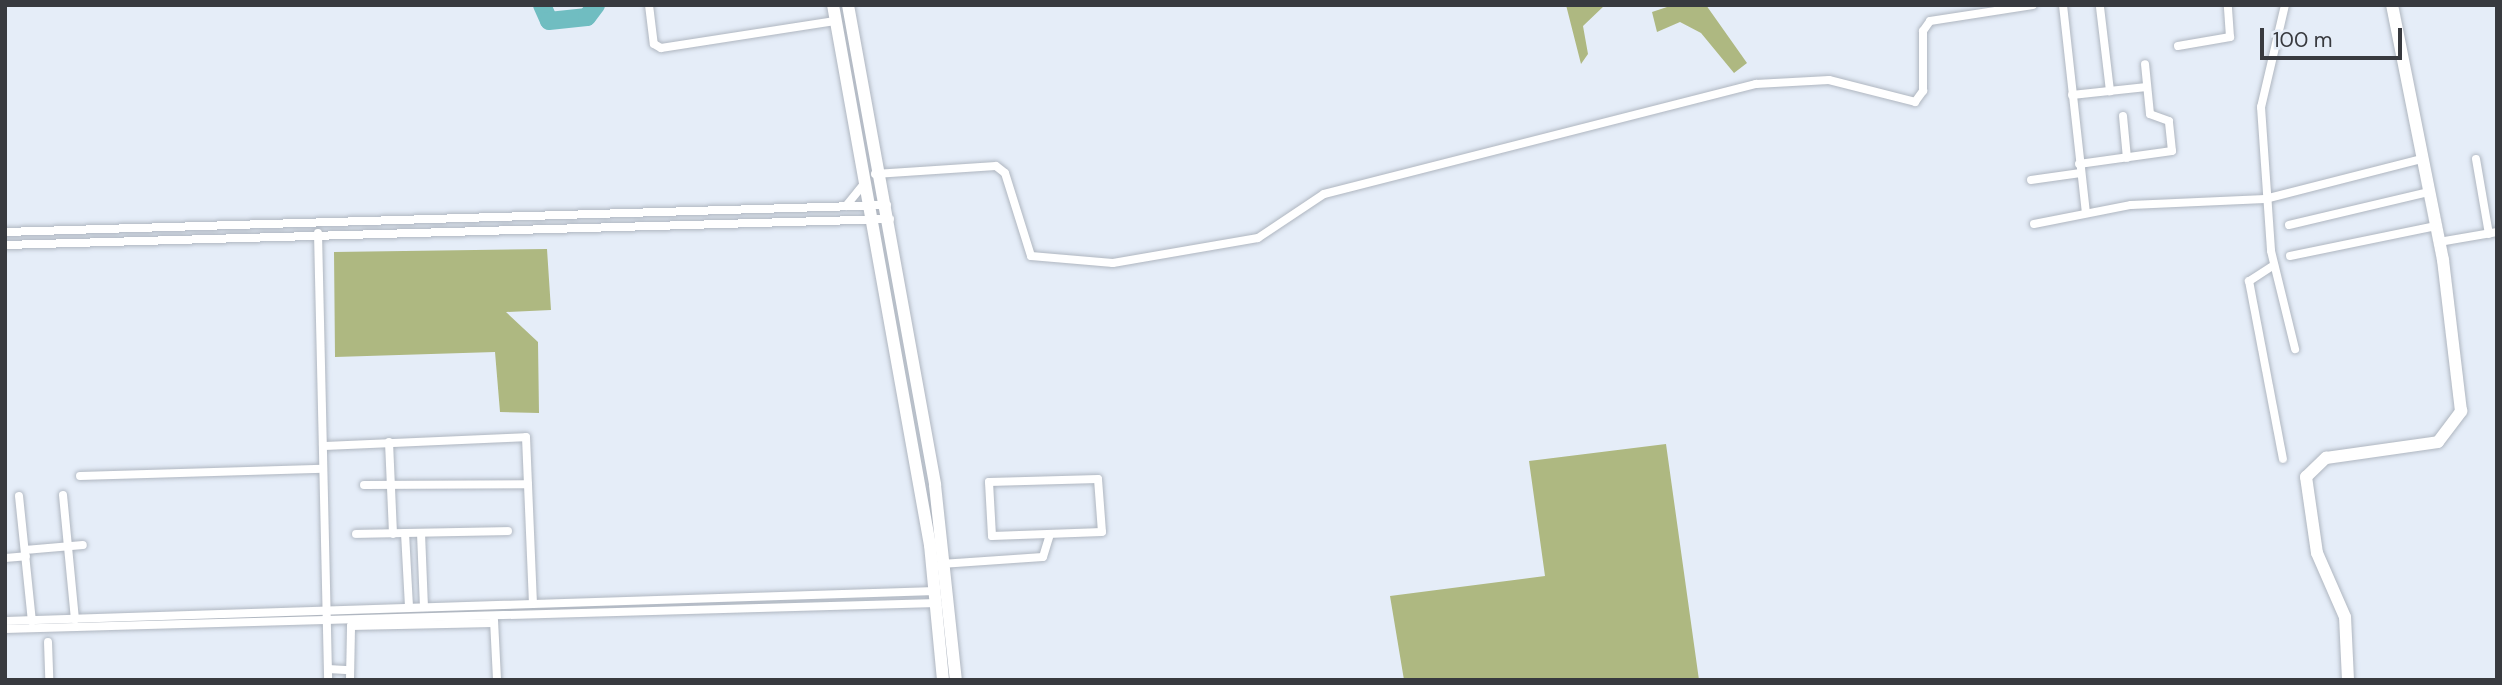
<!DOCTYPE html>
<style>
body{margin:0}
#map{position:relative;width:2502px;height:685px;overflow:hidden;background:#e5edf8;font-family:"DM Sans",sans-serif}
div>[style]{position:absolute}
.forest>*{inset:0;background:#aeb881}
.river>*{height:18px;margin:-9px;padding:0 9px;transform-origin:9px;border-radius:9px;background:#70bdc1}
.roads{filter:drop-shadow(0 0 2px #afb6c0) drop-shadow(0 0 2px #afb6c0)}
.street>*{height:8px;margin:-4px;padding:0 4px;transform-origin:4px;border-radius:4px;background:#fff}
.secondary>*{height:12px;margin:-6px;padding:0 6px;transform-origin:6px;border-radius:6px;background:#fff}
span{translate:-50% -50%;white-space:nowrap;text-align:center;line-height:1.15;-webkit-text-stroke:5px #e5edf8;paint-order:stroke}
.frame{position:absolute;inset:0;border:7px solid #383a3f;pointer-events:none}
.scale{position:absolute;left:2260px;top:28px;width:142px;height:32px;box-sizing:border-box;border:4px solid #383a3f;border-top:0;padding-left:9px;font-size:21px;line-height:24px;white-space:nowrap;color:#383a3f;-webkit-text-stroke:5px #e5edf8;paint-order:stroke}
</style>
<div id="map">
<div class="forest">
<div style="clip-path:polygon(1566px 5px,1605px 5px,1583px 26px,1588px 54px,1581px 64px)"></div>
<div style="clip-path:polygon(1673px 5px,1706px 5px,1747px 63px,1734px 73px,1701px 33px,1680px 22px,1657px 32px,1652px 12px)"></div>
<div style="clip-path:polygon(547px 249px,551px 310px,506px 312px,538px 342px,539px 413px,500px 412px,495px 352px,335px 357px,334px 252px)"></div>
<div style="clip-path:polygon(1666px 444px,1699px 680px,1404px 680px,1390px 596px,1545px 576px,1529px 461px)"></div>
</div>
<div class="river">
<div style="left:542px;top:5px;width:17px;rotate:66deg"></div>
<div style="left:549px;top:21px;width:38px;rotate:-6deg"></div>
<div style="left:587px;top:17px;width:15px;rotate:-53deg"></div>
</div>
<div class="roads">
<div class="street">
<div style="left:649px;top:5px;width:39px;rotate:83deg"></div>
<div style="left:654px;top:44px;width:8px;rotate:30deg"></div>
<div style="left:661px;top:48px;width:176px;rotate:-8.8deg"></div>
<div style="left:2063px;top:5px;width:209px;rotate:83.7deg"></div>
<div style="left:2285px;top:5px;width:105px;rotate:103.2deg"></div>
<div style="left:2261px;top:107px;width:144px;rotate:86deg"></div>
<div style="left:2271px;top:251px;width:101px;rotate:76.2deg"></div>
<div style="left:2100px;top:7px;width:85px;rotate:83.2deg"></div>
<div style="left:2178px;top:46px;width:53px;rotate:-9.8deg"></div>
<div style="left:2230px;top:37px;width:32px;rotate:-94deg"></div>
<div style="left:2072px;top:95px;width:75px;rotate:-6.1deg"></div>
<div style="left:2123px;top:116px;width:42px;rotate:84.6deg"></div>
<div style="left:2476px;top:159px;width:76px;rotate:80.2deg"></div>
<div style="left:2079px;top:164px;width:94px;rotate:-8deg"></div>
<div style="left:2172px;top:151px;width:30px;rotate:-96deg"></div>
<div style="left:2169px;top:121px;width:20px;rotate:-160deg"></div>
<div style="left:2150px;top:114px;width:50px;rotate:-95.7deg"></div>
<div style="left:875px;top:174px;width:121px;rotate:-3.8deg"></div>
<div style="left:996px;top:166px;width:11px;rotate:38deg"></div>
<div style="left:1005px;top:173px;width:87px;rotate:72.6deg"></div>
<div style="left:1031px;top:256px;width:82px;rotate:4.9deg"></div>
<div style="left:1113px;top:263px;width:147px;rotate:-9.8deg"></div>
<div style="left:1258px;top:238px;width:79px;rotate:-33.7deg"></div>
<div style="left:1324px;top:194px;width:446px;rotate:-14.3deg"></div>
<div style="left:1756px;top:84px;width:73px;rotate:-3.1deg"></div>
<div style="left:1829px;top:80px;width:89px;rotate:14.3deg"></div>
<div style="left:1915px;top:102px;width:14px;rotate:-54deg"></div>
<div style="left:1923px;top:91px;width:60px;rotate:-90deg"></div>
<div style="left:1923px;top:31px;width:12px;rotate:-55deg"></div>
<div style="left:1930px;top:21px;width:104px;rotate:-8.8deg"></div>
<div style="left:2031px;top:180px;width:50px;rotate:-8deg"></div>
<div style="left:846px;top:206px;width:27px;rotate:-51deg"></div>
<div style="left:2034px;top:224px;width:99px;rotate:-11.1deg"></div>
<div style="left:2131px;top:205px;width:134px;rotate:-2.6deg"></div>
<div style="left:2265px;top:199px;width:162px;rotate:-14.3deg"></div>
<div style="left:2289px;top:225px;width:144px;rotate:-13.3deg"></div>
<div style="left:5px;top:232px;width:882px;rotate:-1.75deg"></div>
<div style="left:318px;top:233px;width:447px;rotate:88.7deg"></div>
<div style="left:2439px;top:242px;width:59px;rotate:-9.8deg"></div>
<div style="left:5px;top:245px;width:885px;rotate:-1.68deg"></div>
<div style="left:2290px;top:256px;width:149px;rotate:-11.6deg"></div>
<div style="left:2274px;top:265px;width:30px;rotate:147deg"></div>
<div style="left:2249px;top:281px;width:181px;rotate:79.2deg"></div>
<div style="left:389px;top:442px;width:92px;rotate:87.5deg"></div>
<div style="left:323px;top:446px;width:203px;rotate:-2.5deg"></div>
<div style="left:526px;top:437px;width:167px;rotate:87.6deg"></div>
<div style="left:80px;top:476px;width:243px;rotate:-1.7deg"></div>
<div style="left:1098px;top:479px;width:53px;rotate:85.7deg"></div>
<div style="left:1102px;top:532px;width:110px;rotate:177.9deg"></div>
<div style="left:992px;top:536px;width:54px;rotate:-93.2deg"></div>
<div style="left:989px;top:482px;width:109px;rotate:-1.6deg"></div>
<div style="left:364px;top:485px;width:164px;rotate:-0.3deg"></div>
<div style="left:63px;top:495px;width:125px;rotate:84.5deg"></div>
<div style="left:19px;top:496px;width:126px;rotate:84.1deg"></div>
<div style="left:405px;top:533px;width:74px;rotate:86.9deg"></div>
<div style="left:421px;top:533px;width:74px;rotate:87.7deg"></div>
<div style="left:356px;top:534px;width:152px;rotate:-1.1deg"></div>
<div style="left:25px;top:550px;width:58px;rotate:-4.9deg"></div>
<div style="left:5px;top:558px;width:21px;rotate:-5deg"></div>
<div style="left:941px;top:564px;width:102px;rotate:-3.9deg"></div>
<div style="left:1043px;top:557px;width:24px;rotate:-73deg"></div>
<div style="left:494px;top:620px;width:60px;rotate:87.1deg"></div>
<div style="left:5px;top:621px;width:931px;rotate:-1.85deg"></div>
<div style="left:5px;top:629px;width:933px;rotate:-1.6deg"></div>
<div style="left:48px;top:642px;width:38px;rotate:88deg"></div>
<div style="left:328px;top:669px;width:22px;rotate:3deg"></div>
<div style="left:350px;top:680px;width:54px;rotate:-88.9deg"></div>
<div style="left:351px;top:626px;width:143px;rotate:-1.2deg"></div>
</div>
<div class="secondary">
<div style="left:833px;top:5px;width:549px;rotate:79.82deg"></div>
<div style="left:930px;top:545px;width:136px;rotate:84.5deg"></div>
<div style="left:848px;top:5px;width:488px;rotate:79.7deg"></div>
<div style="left:935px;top:485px;width:196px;rotate:83.9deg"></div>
<div style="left:2348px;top:680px;width:63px;rotate:-92.7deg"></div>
<div style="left:2345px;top:617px;width:70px;rotate:-113.6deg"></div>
<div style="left:2317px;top:553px;width:77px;rotate:-98.2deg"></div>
<div style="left:2306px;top:477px;width:28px;rotate:-44deg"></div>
<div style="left:2326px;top:458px;width:113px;rotate:-8.1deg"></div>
<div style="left:2438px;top:442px;width:39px;rotate:-53deg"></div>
<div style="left:2461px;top:411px;width:152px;rotate:-96.8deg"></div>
<div style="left:2443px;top:260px;width:260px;rotate:-101.3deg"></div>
</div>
</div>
<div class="frame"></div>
<div class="scale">100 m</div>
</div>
